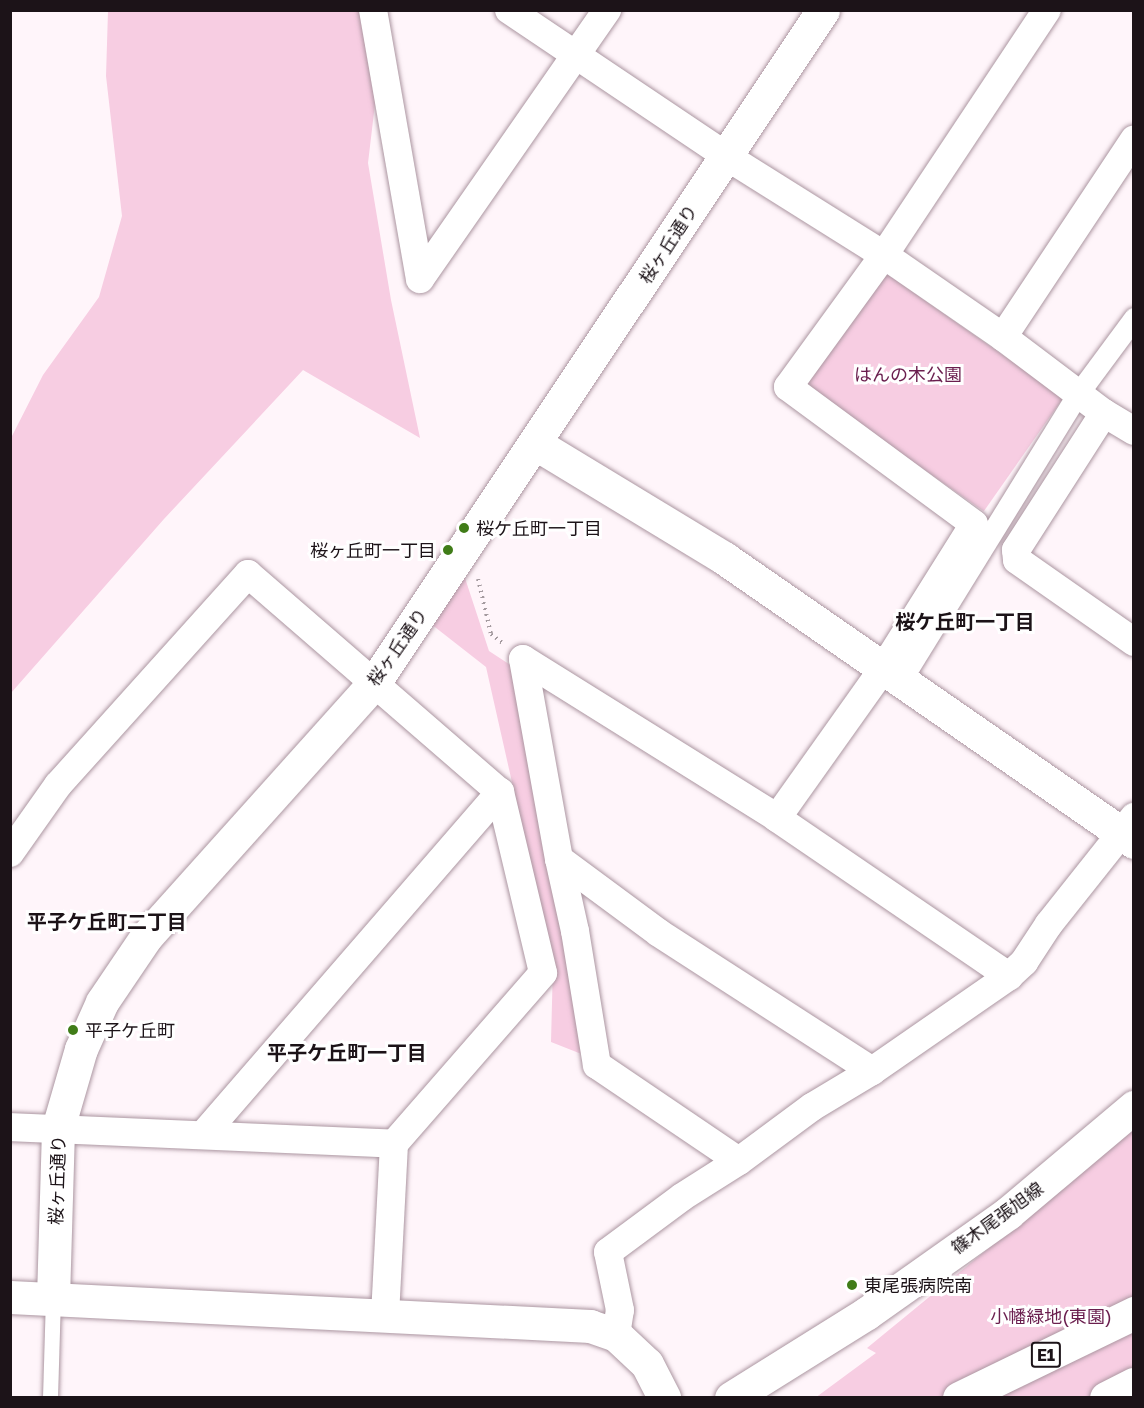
<!DOCTYPE html>
<meta charset="utf-8">
<style>
body{margin:0}
#map{position:relative;width:1144px;height:1408px;overflow:hidden;background:#fff5fa;font-family:"Golos Text","Noto Sans JP",sans-serif}
div>[style]{position:absolute}
.green>*{inset:0;background:#f7cde2;transform-origin:0 0}
.path>*{height:4px;margin-top:-2px;transform-origin:0;background:repeating-linear-gradient(90deg,#a49a9f 0 1.5px,transparent 0 6px)}
.roads{filter:drop-shadow(0 0 2px #ac96a1) drop-shadow(0 0 2px #ac96a1)}
.service>*{height:15px;margin:-7.5px;padding:0 7.5px;transform-origin:7.5px;border-radius:7.5px;background:#fff}
.pedestrian>*{height:21px;margin:-10.5px;padding:0 10.5px;transform-origin:10.5px;border-radius:10.5px;background:#fff}
.minor>*{height:28px;margin:-14px;padding:0 14px;transform-origin:14px;border-radius:14px;background:#fff}
.tertiary>*{height:33px;margin:-16.5px;padding:0 16.5px;transform-origin:16.5px;border-radius:16.5px;background:#fff}
.secondary>*{height:33px;margin:-16.5px;padding:0 16.5px;transform-origin:16.5px;border-radius:16.5px;background:#fff}
.motorway>*{height:33px;margin:-16.5px;padding:0 16.5px;transform-origin:16.5px;border-radius:16.5px;background:#fff}
.dots>*{width:16px;height:16px;translate:-50% -50%;box-sizing:border-box;border:3px solid #fff;border-radius:50%}
span{translate:-50% -50%;white-space:nowrap;text-align:center;line-height:1.15;-webkit-text-stroke:6px #fff;paint-order:stroke}
.shield-label span{padding:2px 4px;background:#fff;border:2px solid;border-radius:4px;-webkit-text-stroke-width:0}
.shield-label{font-size:16px;color:#1c1318;font-weight:700}
.street-label{font-size:18px;color:#1c1318}
.park-label{font-size:18px;color:#6a1e4e}
.poi-label{font-size:18px;color:#1c1318}
.left{translate:0 -50%;text-align:left}
.right{translate:-100% -50%;text-align:right}
.neighbourhood-label{font-size:20px;color:#1c1318;font-weight:700}
.frame{position:absolute;inset:0;border:12px solid #1c1318;pointer-events:none}
</style>
<div id="map">
<div class="green">
<div style="clip-path:polygon(108px 11px,386px 11px,368px 163px,391px 300px,420px 438px,303px 370px,164px 519px,11px 693px,11px 438px,43px 375px,99px 297px,122px 216px,106px 76px)"></div>
<div style="left:880px;top:269px;width:224px;height:139px;rotate:35deg"></div>
<div style="clip-path:polygon(464px 575px,489px 651px,515px 668px,584px 1055px,551px 1042px,553px 964px,486px 667px,431px 624px)"></div>
<div style="clip-path:polygon(1133px 1125px,1133px 1397px,815px 1398px,876px 1353px,867px 1348px,989px 1248px)"></div>
</div>
<div class="path">
<div style="left:478px;top:579px;width:57px;rotate:76.7deg"></div>
<div style="left:491px;top:634px;width:16px;rotate:38deg"></div>
</div>
<div class="roads">
<div class="service">
<div style="left:50px;top:1398px;width:100px;rotate:-88.3deg"></div>
</div>
<div class="pedestrian">
<div style="left:901px;top:680px;width:335px;rotate:-58.3deg"></div>
<div style="left:1077px;top:395px;width:96px;rotate:-53.5deg"></div>
</div>
<div class="minor">
<div style="left:373px;top:10px;width:273px;rotate:80.1deg"></div>
<div style="left:509px;top:10px;width:262px;rotate:33.9deg"></div>
<div style="left:726px;top:156px;width:186px;rotate:32.1deg"></div>
<div style="left:884px;top:255px;width:145px;rotate:34.6deg"></div>
<div style="left:1003px;top:337px;width:126px;rotate:37deg"></div>
<div style="left:1104px;top:413px;width:163px;rotate:122.7deg"></div>
<div style="left:1016px;top:550px;width:10px;rotate:84deg"></div>
<div style="left:1017px;top:560px;width:143px;rotate:35deg"></div>
<div style="left:420px;top:279px;width:328px;rotate:-55.2deg"></div>
<div style="left:1003px;top:337px;width:237px;rotate:-56.4deg"></div>
<div style="left:1104px;top:413px;width:35px;rotate:31deg"></div>
<div style="left:523px;top:659px;width:203px;rotate:79.8deg"></div>
<div style="left:559px;top:859px;width:74px;rotate:77.5deg"></div>
<div style="left:575px;top:931px;width:136px;rotate:80.7deg"></div>
<div style="left:597px;top:1065px;width:171px;rotate:34.1deg"></div>
<div style="left:523px;top:659px;width:300px;rotate:32deg"></div>
<div style="left:777px;top:818px;width:281px;rotate:34.3deg"></div>
<div style="left:777px;top:818px;width:183px;rotate:-54.6deg"></div>
<div style="left:883px;top:669px;width:171px;rotate:-57.9deg"></div>
<div style="left:974px;top:524px;width:231px;rotate:-143.6deg"></div>
<div style="left:788px;top:387px;width:163px;rotate:-54deg"></div>
<div style="left:884px;top:255px;width:294px;rotate:-56.4deg"></div>
<div style="left:10px;top:853px;width:83px;rotate:-54.8deg"></div>
<div style="left:58px;top:785px;width:284px;rotate:-48deg"></div>
<div style="left:248px;top:574px;width:333px;rotate:40.9deg"></div>
<div style="left:559px;top:859px;width:124px;rotate:36.5deg"></div>
<div style="left:659px;top:933px;width:254px;rotate:32.9deg"></div>
<div style="left:10px;top:1127px;width:384px;rotate:2.5deg"></div>
<div style="left:203px;top:1135px;width:454px;rotate:-49.1deg"></div>
<div style="left:500px;top:792px;width:186px;rotate:76.6deg"></div>
<div style="left:543px;top:973px;width:227px;rotate:131.1deg"></div>
<div style="left:394px;top:1144px;width:171px;rotate:93deg"></div>
<div style="left:616px;top:1335px;width:25px;rotate:-81deg"></div>
<div style="left:620px;top:1310px;width:59px;rotate:-101.7deg"></div>
<div style="left:608px;top:1252px;width:92px;rotate:-36.6deg"></div>
<div style="left:682px;top:1197px;width:67px;rotate:-32.3deg"></div>
<div style="left:739px;top:1161px;width:91px;rotate:-36.5deg"></div>
<div style="left:812px;top:1107px;width:70px;rotate:-31deg"></div>
<div style="left:872px;top:1071px;width:167px;rotate:-34.7deg"></div>
<div style="left:1009px;top:976px;width:21px;rotate:-43deg"></div>
<div style="left:1024px;top:962px;width:45px;rotate:-56.7deg"></div>
<div style="left:1049px;top:924px;width:137px;rotate:-51.5deg"></div>
</div>
<div class="tertiary">
<div style="left:536px;top:444px;width:220px;rotate:31.2deg"></div>
<div style="left:724px;top:558px;width:499px;rotate:34.7deg"></div>
<div style="left:10px;top:1297px;width:581px;rotate:2.86deg"></div>
<div style="left:590px;top:1326px;width:28px;rotate:19deg"></div>
<div style="left:616px;top:1335px;width:42px;rotate:43.1deg"></div>
<div style="left:647px;top:1364px;width:38px;rotate:63deg"></div>
<div style="left:53px;top:1298px;width:170px;rotate:-88.3deg"></div>
<div style="left:58px;top:1128px;width:82px;rotate:-73.8deg"></div>
<div style="left:81px;top:1049px;width:51px;rotate:-65.9deg"></div>
<div style="left:102px;top:1002px;width:78px;rotate:-55.9deg"></div>
<div style="left:146px;top:937px;width:341px;rotate:-48.1deg"></div>
<div style="left:374px;top:683px;width:809px;rotate:-56.29deg"></div>
</div>
<div class="secondary">
<div style="left:731px;top:1398px;width:160px;rotate:-32deg"></div>
<div style="left:867px;top:1313px;width:173px;rotate:-35.3deg"></div>
<div style="left:1008px;top:1213px;width:165px;rotate:-40.1deg"></div>
</div>
<div class="motorway">
<div style="left:959px;top:1398px;width:195px;rotate:-25.9deg"></div>
<div style="left:1106px;top:1398px;width:31px;rotate:-27deg"></div>
</div>
</div>
<div class="dots">
<div style="left:464px;top:528px;background:#407c18"></div>
<div style="left:448px;top:550px;background:#407c18"></div>
<div style="left:73px;top:1030px;background:#407c18"></div>
<div style="left:852px;top:1285px;background:#407c18"></div>
</div>
<div class="shield-label">
<span style="left:1046px;top:1355px">E1</span>
</div>
<div class="street-label">
<span style="left:668px;top:244px;rotate:-57deg">桜ヶ丘通り</span>
<span style="left:397px;top:647px;rotate:-55deg">桜ヶ丘通り</span>
<span style="left:57px;top:1180px;rotate:-88deg">桜ヶ丘通り</span>
<span style="left:997px;top:1218px;rotate:-36deg">篠木尾張旭線</span>
</div>
<div class="park-label">
<span style="left:908px;top:374px">はんの木公園</span>
<span style="left:1051px;top:1316px">小幡緑地(東園)</span>
</div>
<div class="poi-label">
<span class="left" style="left:476px;top:528px">桜ケ丘町一丁目</span>
<span class="right" style="left:436px;top:550px">桜ヶ丘町一丁目</span>
<span class="left" style="left:85px;top:1030px">平子ケ丘町</span>
<span class="left" style="left:864px;top:1285px">東尾張病院南</span>
</div>
<div class="neighbourhood-label">
<span style="left:965px;top:621px">桜ケ丘町一丁目</span>
<span style="left:107px;top:921px">平子ケ丘町二丁目</span>
<span style="left:347px;top:1052px">平子ケ丘町一丁目</span>
</div>
<div class="frame"></div>
</div>
